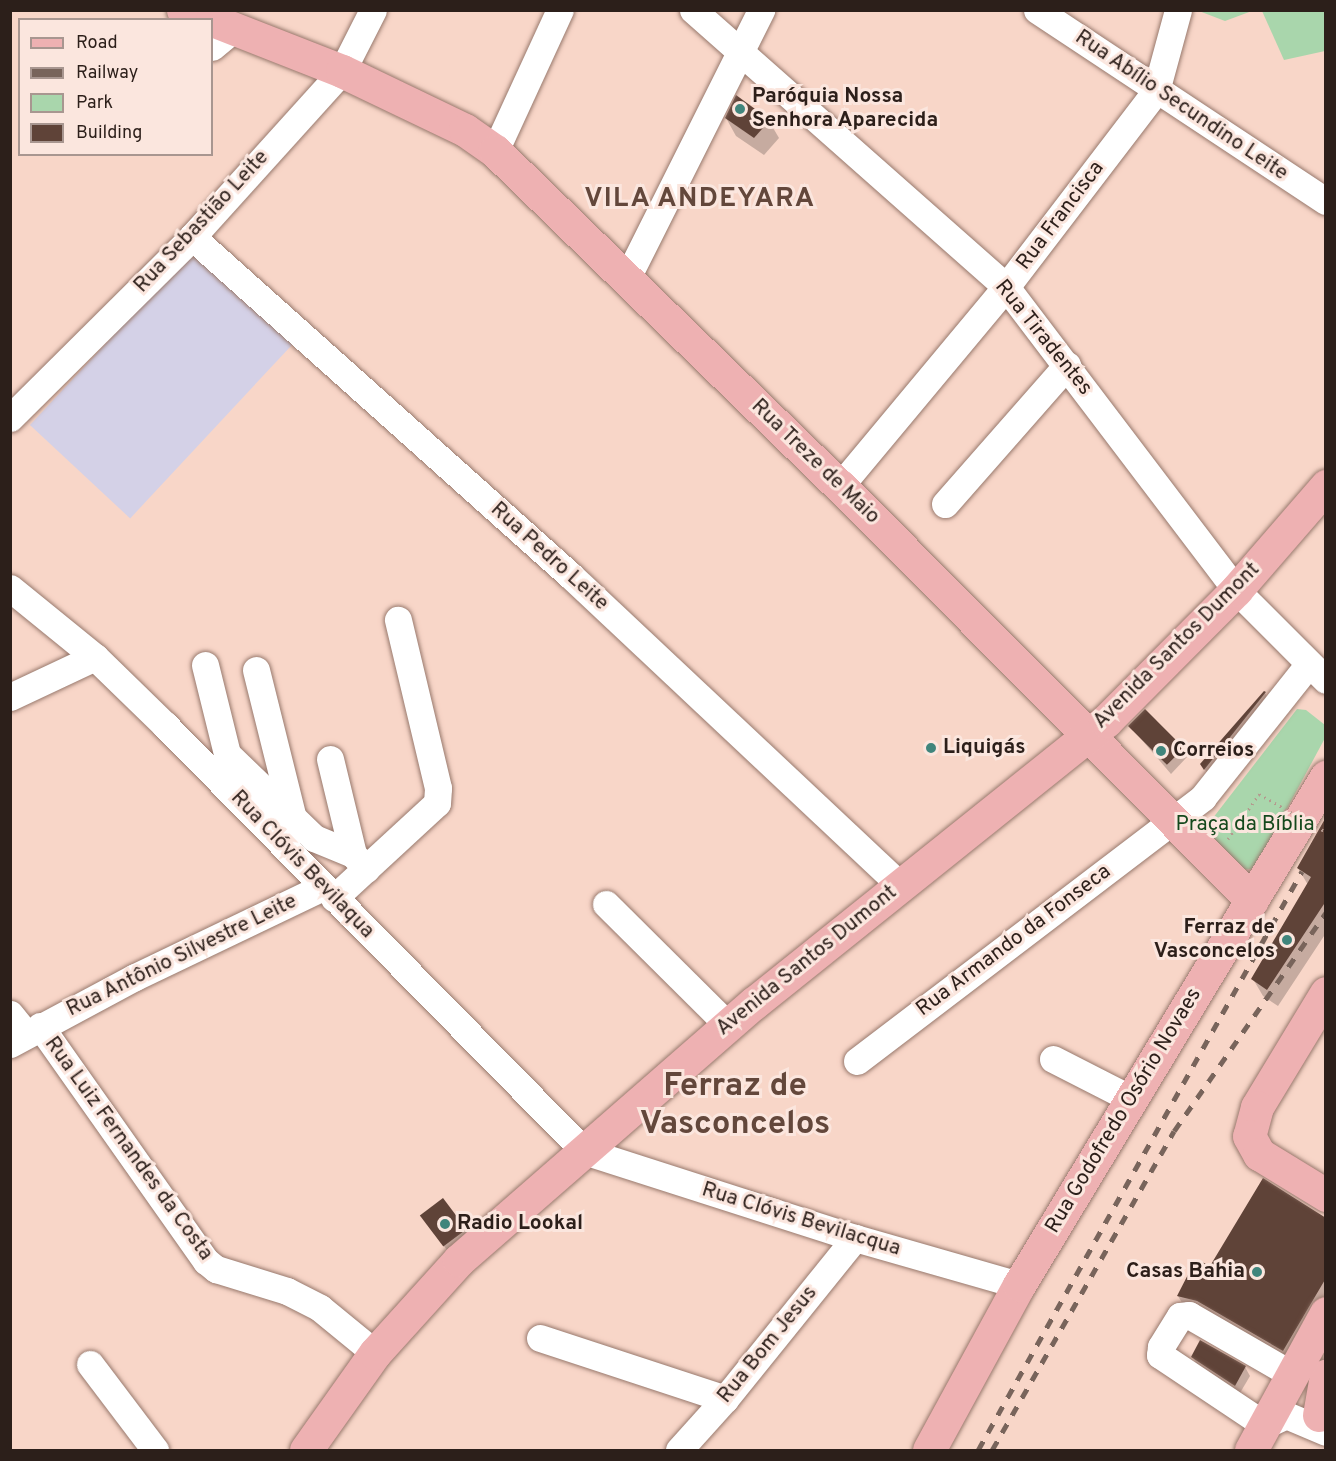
<!DOCTYPE html>
<meta charset="utf-8">
<style>
body{margin:0}
#map{position:relative;width:1336px;height:1461px;overflow:hidden;background:#f8d6c8;font-family:Overpass,sans-serif}
div>[style]{position:absolute}
.education>*{inset:0;background:#d4d1e7;transform-origin:0 0}
.green>*{inset:0;background:#a9d6ac}
.shadow>*{inset:0;background:#0003}
.building>*{inset:0;background:#5f4338;transform-origin:0 0}
.path>*{height:3px;margin-top:-1.5px;transform-origin:0;background:repeating-linear-gradient(90deg,#b4998e 0 1.5px,transparent 0 6px)}
.roads{filter:drop-shadow(0 0 2px #98796d) drop-shadow(0 0 2px #98796d)}
.minor>*{height:27px;margin:-13.5px;padding:0 13.5px;transform-origin:13.5px;border-radius:13.5px;background:#fff}
.major>*{height:33px;margin:-16.5px;padding:0 16.5px;transform-origin:16.5px;border-radius:16.5px;background:#eeb1b2}
.rail>*{height:4.5px;margin-top:-2.25px;transform-origin:0;background:repeating-linear-gradient(90deg,#78645b 0 10px,transparent 0 20px)}
.path-bridge>*{height:3px;margin-top:-1.5px;transform-origin:0;background:repeating-linear-gradient(90deg,#b4998e 0 1.5px,transparent 0 6px)}
.dots>*{width:16px;height:16px;translate:-50% -50%;box-sizing:border-box;border:3px solid #fbe6de;border-radius:50%}
span{translate:-50% -50%;white-space:nowrap;text-align:center;line-height:1.15;-webkit-text-stroke:6px #fbe6de;paint-order:stroke}
.poi-label{font-size:21px;color:#2c1f1a;font-weight:700}
.left{translate:0 -50%;text-align:left}
.right{translate:-100% -50%;text-align:right}
.street-label{font-size:21px;color:#2c1f1a}
.park-label{font-size:21px;color:#14481c}
.district-label{font-size:27px;color:#63473b;font-weight:700;letter-spacing:1.5px}
.town-label{font-size:33px;color:#63473b;font-weight:700}
.frame{position:absolute;inset:0;border:12px solid #2c1f1a;pointer-events:none}
.legend{position:absolute;left:18px;top:18px;width:195px;height:138px;box-sizing:border-box;background:#fbe6de;border:2px solid #a89690;margin:0;padding:8px 10px;list-style:none;font-size:18px;color:#2c1f1a}
.legend li{display:flex;align-items:center;gap:12px;height:30px}
.legend b{width:30px;border:2px solid #a89690}
</style>
<div id="map">
<div class="education">
<div style="left:195px;top:248px;width:137px;height:242px;rotate:43deg"></div>
</div>
<div class="green">
<div style="clip-path:polygon(1199px 11px,1252px 11px,1225px 21px)"></div>
<div style="clip-path:polygon(1262px 11px,1325px 11px,1325px 51px,1284px 60px)"></div>
<div style="clip-path:polygon(1297px 709px,1306px 710px,1325px 725px,1325px 738px,1262px 855px,1252px 869px,1240px 870px,1211px 839px,1206px 827px)"></div>
</div>
<div class="shadow">
<div style="clip-path:polygon(726px 118px,769px 121px,779px 138px,764px 155px,736px 136px)"></div>
<div style="clip-path:polygon(1265px 693px,1273px 706px,1209px 777px,1202px 764px)"></div>
<div style="clip-path:polygon(1130px 726px,1183px 749px,1187px 757px,1171px 774px)"></div>
<div style="clip-path:polygon(1326px 820px,1326px 933px,1278px 1006px,1263px 996px,1253px 979px,1308px 885px,1298px 868px)"></div>
<div style="clip-path:polygon(1326px 1220px,1326px 1312px,1293px 1368px,1188px 1313px,1178px 1296px,1210px 1269px)"></div>
<div style="clip-path:polygon(428px 1226px,465px 1230px,469px 1238px,451px 1255px)"></div>
<div style="clip-path:polygon(1193px 1357px,1245px 1367px,1250px 1376px,1240px 1393px,1197px 1365px)"></div>
</div>
<div class="building">
<div style="clip-path:polygon(736px 95px,770px 120px,754px 138px,725px 118px)"></div>
<div style="clip-path:polygon(1264px 691px,1266px 692px,1204px 770px,1200px 764px)"></div>
<div style="left:1145px;top:709px;width:55px;height:24px;rotate:45deg"></div>
<div style="clip-path:polygon(1326px 817px,1326px 901px,1267px 990px,1251px 979px,1311px 877px,1297px 868px)"></div>
<div style="clip-path:polygon(1263px 1178px,1326px 1218px,1326px 1278px,1283px 1351px,1197px 1301px,1177px 1296px,1196px 1259px,1210px 1266px)"></div>
<div style="left:443px;top:1198px;width:39px;height:29px;rotate:53deg"></div>
<div style="clip-path:polygon(1200px 1340px,1246px 1366px,1235px 1386px,1191px 1357px)"></div>
</div>
<div class="path">
<div style="left:1228px;top:839px;width:55px;rotate:-55.4deg"></div>
</div>
<div class="roads">
<div class="minor">
<div style="left:693px;top:10px;width:418px;rotate:41.5deg"></div>
<div style="left:1006px;top:287px;width:380px;rotate:52.8deg"></div>
<div style="left:1236px;top:590px;width:127px;rotate:45deg"></div>
<div style="left:1037px;top:10px;width:346px;rotate:33.5deg"></div>
<div style="left:212px;top:47px;width:30px;rotate:-40deg"></div>
<div style="left:495px;top:151px;width:155px;rotate:-65.3deg"></div>
<div style="left:192px;top:237px;width:508px;rotate:41.81deg"></div>
<div style="left:571px;top:576px;width:451px;rotate:43.2deg"></div>
<div style="left:627px;top:278px;width:300px;rotate:-63.4deg"></div>
<div style="left:10px;top:418px;width:257px;rotate:-44.8deg"></div>
<div style="left:192px;top:237px;width:224px;rotate:-47.9deg"></div>
<div style="left:342px;top:71px;width:68px;rotate:-63.1deg"></div>
<div style="left:840px;top:486px;width:259px;rotate:-50.2deg"></div>
<div style="left:1006px;top:287px;width:247px;rotate:-52.6deg"></div>
<div style="left:1156px;top:91px;width:84px;rotate:-74.8deg"></div>
<div style="left:945px;top:504px;width:185px;rotate:-48.7deg"></div>
<div style="left:10px;top:588px;width:109px;rotate:39.1deg"></div>
<div style="left:95px;top:657px;width:98px;rotate:44.2deg"></div>
<div style="left:165px;top:725px;width:598px;rotate:45.47deg"></div>
<div style="left:584px;top:1151px;width:285px;rotate:17.8deg"></div>
<div style="left:855px;top:1238px;width:171px;rotate:16deg"></div>
<div style="left:205px;top:665px;width:92px;rotate:76.1deg"></div>
<div style="left:227px;top:754px;width:121px;rotate:44deg"></div>
<div style="left:314px;top:838px;width:42px;rotate:22.3deg"></div>
<div style="left:353px;top:854px;width:20px;rotate:49deg"></div>
<div style="left:256px;top:670px;width:153px;rotate:76deg"></div>
<div style="left:10px;top:697px;width:94px;rotate:-25.2deg"></div>
<div style="left:330px;top:759px;width:98px;rotate:76.4deg"></div>
<div style="left:334px;top:898px;width:140px;rotate:-42.7deg"></div>
<div style="left:437px;top:803px;width:15px;rotate:-86deg"></div>
<div style="left:438px;top:788px;width:173px;rotate:-103.4deg"></div>
<div style="left:606px;top:904px;width:172px;rotate:44.8deg"></div>
<div style="left:10px;top:1014px;width:26px;rotate:51deg"></div>
<div style="left:40px;top:1026px;width:288px;rotate:54.8deg"></div>
<div style="left:206px;top:1261px;width:13px;rotate:39deg"></div>
<div style="left:216px;top:1269px;width:74px;rotate:17.2deg"></div>
<div style="left:287px;top:1291px;width:37px;rotate:27deg"></div>
<div style="left:320px;top:1308px;width:71px;rotate:39.3deg"></div>
<div style="left:10px;top:1044px;width:142px;rotate:-28.2deg"></div>
<div style="left:135px;top:977px;width:208px;rotate:-25.6deg"></div>
<div style="left:1053px;top:1059px;width:88px;rotate:27.1deg"></div>
<div style="left:857px;top:1061px;width:435px;rotate:-37.3deg"></div>
<div style="left:1203px;top:797px;width:169px;rotate:-51.5deg"></div>
<div style="left:540px;top:1338px;width:195px;rotate:18.2deg"></div>
<div style="left:90px;top:1364px;width:108px;rotate:52.9deg"></div>
<div style="left:1291px;top:1374px;width:118px;rotate:-150deg"></div>
<div style="left:1189px;top:1315px;width:9px;rotate:174deg"></div>
<div style="left:1180px;top:1316px;width:36px;rotate:122deg"></div>
<div style="left:1161px;top:1347px;width:8px;rotate:97deg"></div>
<div style="left:1160px;top:1355px;width:126px;rotate:33.7deg"></div>
<div style="left:1265px;top:1425px;width:23px;rotate:-25deg"></div>
<div style="left:1286px;top:1415px;width:43px;rotate:23deg"></div>
<div style="left:679px;top:1450px;width:69px;rotate:-48deg"></div>
<div style="left:725px;top:1399px;width:207px;rotate:-51.1deg"></div>
</div>
<div class="major">
<div style="left:183px;top:10px;width:29px;rotate:20deg"></div>
<div style="left:212px;top:20px;width:140px;rotate:21.4deg"></div>
<div style="left:342px;top:71px;width:136px;rotate:25.6deg"></div>
<div style="left:465px;top:130px;width:37px;rotate:35deg"></div>
<div style="left:495px;top:151px;width:481px;rotate:44.2deg"></div>
<div style="left:840px;top:486px;width:584px;rotate:45.14deg"></div>
<div style="left:1326px;top:993px;width:133px;rotate:121.2deg"></div>
<div style="left:1257px;top:1107px;width:30px;rotate:105deg"></div>
<div style="left:1249px;top:1136px;width:21px;rotate:61deg"></div>
<div style="left:1259px;top:1154px;width:79px;rotate:31.5deg"></div>
<div style="left:1319px;top:1415px;width:40px;rotate:-80deg"></div>
<div style="left:306px;top:1450px;width:119px;rotate:-54.6deg"></div>
<div style="left:375px;top:1353px;width:125px;rotate:-47.9deg"></div>
<div style="left:459px;top:1260px;width:391px;rotate:-41.1deg"></div>
<div style="left:754px;top:1003px;width:451px;rotate:-38.7deg"></div>
<div style="left:1106px;top:721px;width:185px;rotate:-45.2deg"></div>
<div style="left:1236px;top:590px;width:138px;rotate:-49.1deg"></div>
<div style="left:929px;top:1450px;width:188px;rotate:-61.4deg"></div>
<div style="left:1019px;top:1285px;width:594px;rotate:-58.85deg"></div>
<div style="left:1251px;top:1450px;width:156px;rotate:-61.3deg"></div>
</div>
</div>
<div class="rail">
<div style="left:978px;top:1450px;width:663px;rotate:-60.77deg"></div>
<div style="left:992px;top:1450px;width:367px;rotate:-60.3deg"></div>
<div style="left:1174px;top:1131px;width:267px;rotate:-55.2deg"></div>
</div>
<div class="path-bridge">
<div style="left:1259px;top:794px;width:77px;rotate:29.6deg"></div>
</div>
<div class="dots">
<div style="left:740px;top:109px;background:#40857c"></div>
<div style="left:931px;top:748px;background:#40857c"></div>
<div style="left:1161px;top:751px;background:#40857c"></div>
<div style="left:1287px;top:940px;background:#40857c"></div>
<div style="left:445px;top:1224px;background:#40857c"></div>
<div style="left:1257px;top:1272px;background:#40857c"></div>
</div>
<div class="poi-label">
<span class="left" style="left:752px;top:109px">Paróquia Nossa<br>Senhora Aparecida</span>
<span class="left" style="left:943px;top:748px">Liquigás</span>
<span class="left" style="left:1173px;top:751px">Correios</span>
<span class="right" style="left:1275px;top:940px">Ferraz de<br>Vasconcelos</span>
<span class="left" style="left:457px;top:1224px">Radio Lookal</span>
<span class="right" style="left:1245px;top:1272px">Casas Bahia</span>
</div>
<div class="street-label">
<span style="left:1181px;top:106px;rotate:34deg">Rua Abílio Secundino Leite</span>
<span style="left:1061px;top:216px;rotate:-53deg">Rua Francisca</span>
<span style="left:202px;top:222px;rotate:-47deg">Rua Sebastião Leite</span>
<span style="left:1043px;top:338px;rotate:51deg">Rua Tiradentes</span>
<span style="left:815px;top:462px;rotate:44deg">Rua Treze de Maio</span>
<span style="left:549px;top:557px;rotate:42deg">Rua Pedro Leite</span>
<span style="left:1177px;top:646px;rotate:-45deg">Avenida Santos Dumont</span>
<span style="left:302px;top:865px;rotate:46deg">Rua Clóvis Bevilaqua</span>
<span style="left:1014px;top:941px;rotate:-37deg">Rua Armando da Fonseca</span>
<span style="left:182px;top:956px;rotate:-26deg">Rua Antônio Silvestre Leite</span>
<span style="left:807px;top:961px;rotate:-39deg">Avenida Santos Dumont</span>
<span style="left:1124px;top:1111px;rotate:-59deg">Rua Godofredo Osório Novaes</span>
<span style="left:128px;top:1149px;rotate:54deg">Rua Luiz Fernandes da Costa</span>
<span style="left:801px;top:1220px;rotate:17deg">Rua Clóvis Bevilacqua</span>
<span style="left:768px;top:1345px;rotate:-51deg">Rua Bom Jesus</span>
</div>
<div class="park-label">
<span style="left:1245px;top:825px">Praça da Bíblia</span>
</div>
<div class="district-label">
<span style="left:700px;top:200px">VILA ANDEYARA</span>
</div>
<div class="town-label">
<span style="left:735px;top:1107px">Ferraz de<br>Vasconcelos</span>
</div>
<div class="frame"></div>
<ul class="legend">
<li><b style="height:8px;background:#eeb1b2"></b>Road</li>
<li><b style="height:8px;background:#78645b"></b>Railway</li>
<li><b style="height:16px;background:#a9d6ac"></b>Park</li>
<li><b style="height:16px;background:#5f4338"></b>Building</li>
</ul>
</div>
